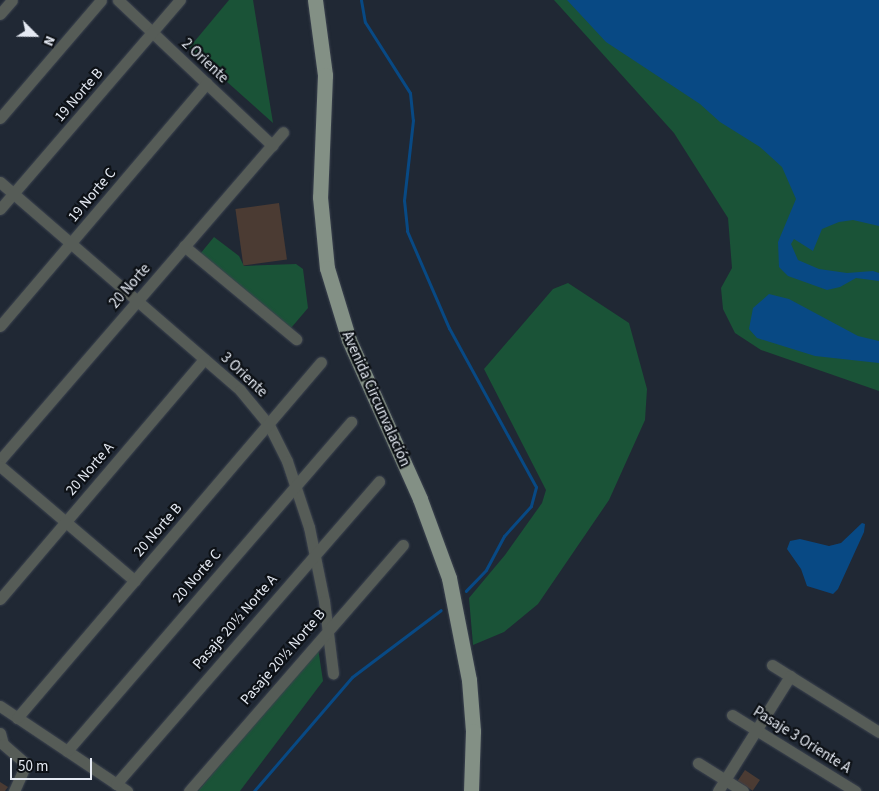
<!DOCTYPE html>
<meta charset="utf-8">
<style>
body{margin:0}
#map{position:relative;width:879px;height:791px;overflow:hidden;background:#202834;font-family:"Source Sans 3",sans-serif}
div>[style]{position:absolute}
.green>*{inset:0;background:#1a5337}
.water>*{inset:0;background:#084984}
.stream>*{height:3px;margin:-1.5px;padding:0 1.5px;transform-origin:1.5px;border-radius:1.5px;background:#084984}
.building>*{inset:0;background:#4b3b33;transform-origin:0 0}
.roads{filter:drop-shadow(0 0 1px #3c434f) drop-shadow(0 0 1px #3c434f)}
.minor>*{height:11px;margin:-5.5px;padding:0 5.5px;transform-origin:5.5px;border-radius:5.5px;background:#565c57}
.major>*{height:15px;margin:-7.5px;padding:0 7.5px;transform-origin:7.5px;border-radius:7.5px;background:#839085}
span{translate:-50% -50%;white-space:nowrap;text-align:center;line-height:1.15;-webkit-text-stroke:4.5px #0d1116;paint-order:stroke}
.street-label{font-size:15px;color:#e5eaf3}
.north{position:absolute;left:10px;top:10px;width:50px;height:50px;-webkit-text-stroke:4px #0d1116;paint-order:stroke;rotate:113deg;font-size:14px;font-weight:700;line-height:20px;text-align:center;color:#e5eaf3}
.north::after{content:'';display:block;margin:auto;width:18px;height:22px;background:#e5eaf3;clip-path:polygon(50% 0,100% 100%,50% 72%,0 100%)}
.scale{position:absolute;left:10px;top:758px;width:82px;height:22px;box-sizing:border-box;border:2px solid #e5eaf3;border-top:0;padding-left:6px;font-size:15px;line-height:18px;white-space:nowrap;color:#e5eaf3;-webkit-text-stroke:4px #0d1116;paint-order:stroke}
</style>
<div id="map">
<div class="green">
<div style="clip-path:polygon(229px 0,253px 0,273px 123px,189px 48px)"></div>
<div style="clip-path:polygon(554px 0,879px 0,879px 391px,761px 350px,735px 333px,723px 309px,721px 288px,732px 268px,728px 218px,674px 133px)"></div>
<div style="clip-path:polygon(214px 237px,239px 256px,244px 266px,296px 264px,303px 269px,308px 308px,291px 328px,200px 254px)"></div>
<div style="clip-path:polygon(568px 283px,629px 323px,647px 389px,645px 420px,609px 500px,538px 604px,504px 632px,473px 645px,469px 598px,505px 555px,542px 503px,546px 490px,484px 369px,553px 289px)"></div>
<div style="clip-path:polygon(318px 648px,323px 681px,240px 791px,198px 791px)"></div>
</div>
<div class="water">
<div style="clip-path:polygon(567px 0,879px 0,879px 226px,853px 220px,839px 222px,822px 229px,813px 251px,794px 239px,791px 244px,798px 260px,819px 269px,847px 273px,873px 271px,879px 273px,879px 281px,856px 278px,840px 287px,827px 290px,788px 276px,779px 267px,778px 242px,796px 199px,782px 167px,760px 147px,720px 122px,700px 104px,606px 42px)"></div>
<div style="clip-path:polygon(769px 294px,789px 299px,858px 336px,879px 341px,879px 363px,815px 356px,757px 338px,749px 329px,753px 308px)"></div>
<div style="clip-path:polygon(862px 523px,865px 524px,864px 532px,838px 589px,833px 594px,807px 586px,801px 569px,787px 549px,790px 541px,800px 539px,829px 546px,841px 543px)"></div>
</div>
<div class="stream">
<div style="left:361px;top:0;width:22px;rotate:80deg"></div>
<div style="left:365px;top:22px;width:84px;rotate:57.6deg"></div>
<div style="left:410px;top:93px;width:27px;rotate:84deg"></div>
<div style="left:413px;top:120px;width:81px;rotate:96.4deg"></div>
<div style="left:404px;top:200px;width:31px;rotate:84deg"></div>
<div style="left:407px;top:231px;width:106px;rotate:66.6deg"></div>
<div style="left:449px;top:328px;width:181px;rotate:61.3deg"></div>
<div style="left:536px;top:487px;width:20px;rotate:105deg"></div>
<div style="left:531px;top:506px;width:40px;rotate:132deg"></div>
<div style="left:504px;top:536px;width:38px;rotate:118deg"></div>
<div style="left:486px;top:570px;width:29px;rotate:134deg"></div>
<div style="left:254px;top:791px;width:150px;rotate:-49.3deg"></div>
<div style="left:352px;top:677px;width:111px;rotate:-37deg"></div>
</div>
<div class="building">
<div style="left:279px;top:203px;width:57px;height:44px;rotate:82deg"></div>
<div style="left:745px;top:770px;width:18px;height:13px;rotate:34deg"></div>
<div style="clip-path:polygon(0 782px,8px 787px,5px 791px,0 791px)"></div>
</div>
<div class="roads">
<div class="minor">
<div style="left:118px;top:0;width:212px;rotate:43.3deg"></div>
<div style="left:0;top:14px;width:18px;rotate:-49deg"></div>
<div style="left:0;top:118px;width:155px;rotate:-49.4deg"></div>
<div style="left:0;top:182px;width:318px;rotate:40.9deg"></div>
<div style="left:240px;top:390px;width:45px;rotate:50.4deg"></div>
<div style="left:269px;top:425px;width:40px;rotate:63.4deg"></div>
<div style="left:287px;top:461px;width:70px;rotate:71.6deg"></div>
<div style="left:309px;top:527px;width:76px;rotate:78.5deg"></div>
<div style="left:324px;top:601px;width:73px;rotate:82.9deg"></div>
<div style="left:0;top:209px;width:276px;rotate:-49.3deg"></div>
<div style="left:184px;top:246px;width:146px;rotate:39.7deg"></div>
<div style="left:0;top:326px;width:319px;rotate:-49.6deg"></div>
<div style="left:0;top:460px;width:433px;rotate:-49.2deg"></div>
<div style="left:0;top:466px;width:177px;rotate:40.4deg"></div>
<div style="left:0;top:599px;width:315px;rotate:-49.6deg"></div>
<div style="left:772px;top:665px;width:126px;rotate:32.1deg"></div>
<div style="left:0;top:706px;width:153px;rotate:33.8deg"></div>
<div style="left:732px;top:715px;width:145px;rotate:31.7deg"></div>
<div style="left:17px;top:718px;width:468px;rotate:-49.5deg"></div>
<div style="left:0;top:733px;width:11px;rotate:75deg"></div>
<div style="left:3px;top:744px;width:30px;rotate:41deg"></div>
<div style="left:26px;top:764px;width:30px;rotate:114deg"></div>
<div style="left:67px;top:751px;width:435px;rotate:-49.2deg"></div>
<div style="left:698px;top:763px;width:53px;rotate:31.9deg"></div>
<div style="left:116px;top:784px;width:401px;rotate:-49deg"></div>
<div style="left:189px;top:791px;width:326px;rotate:-49deg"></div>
<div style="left:718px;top:791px;width:136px;rotate:-57.9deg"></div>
</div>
<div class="major">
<div style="left:315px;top:0;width:76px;rotate:82.4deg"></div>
<div style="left:325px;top:75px;width:122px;rotate:92.3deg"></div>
<div style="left:320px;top:197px;width:71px;rotate:84.4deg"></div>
<div style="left:327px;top:268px;width:75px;rotate:73deg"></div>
<div style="left:349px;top:340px;width:174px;rotate:65.9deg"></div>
<div style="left:420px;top:499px;width:84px;rotate:69.8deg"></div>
<div style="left:449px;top:578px;width:104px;rotate:78.9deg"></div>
<div style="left:469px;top:680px;width:51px;rotate:85.5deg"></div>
<div style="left:473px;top:731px;width:60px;rotate:91.9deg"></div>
</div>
</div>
<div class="street-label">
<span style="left:205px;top:61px;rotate:43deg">2 Oriente</span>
<span style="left:79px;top:95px;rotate:-49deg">19 Norte B</span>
<span style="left:92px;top:195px;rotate:-50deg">19 Norte C</span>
<span style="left:130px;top:286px;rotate:-49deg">20 Norte</span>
<span style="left:244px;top:375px;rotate:43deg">3 Oriente</span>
<span style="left:376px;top:399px;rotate:66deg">Avenida Circunvalación</span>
<span style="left:90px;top:469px;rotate:-49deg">20 Norte A</span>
<span style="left:158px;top:530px;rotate:-49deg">20 Norte B</span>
<span style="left:197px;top:576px;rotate:-49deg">20 Norte C</span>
<span style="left:235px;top:622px;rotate:-49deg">Pasaje 20½ Norte A</span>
<span style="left:283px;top:657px;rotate:-49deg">Pasaje 20½ Norte B</span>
<span style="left:802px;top:740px;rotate:32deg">Pasaje 3 Oriente A</span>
</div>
<div class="north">N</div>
<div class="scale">50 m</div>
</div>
